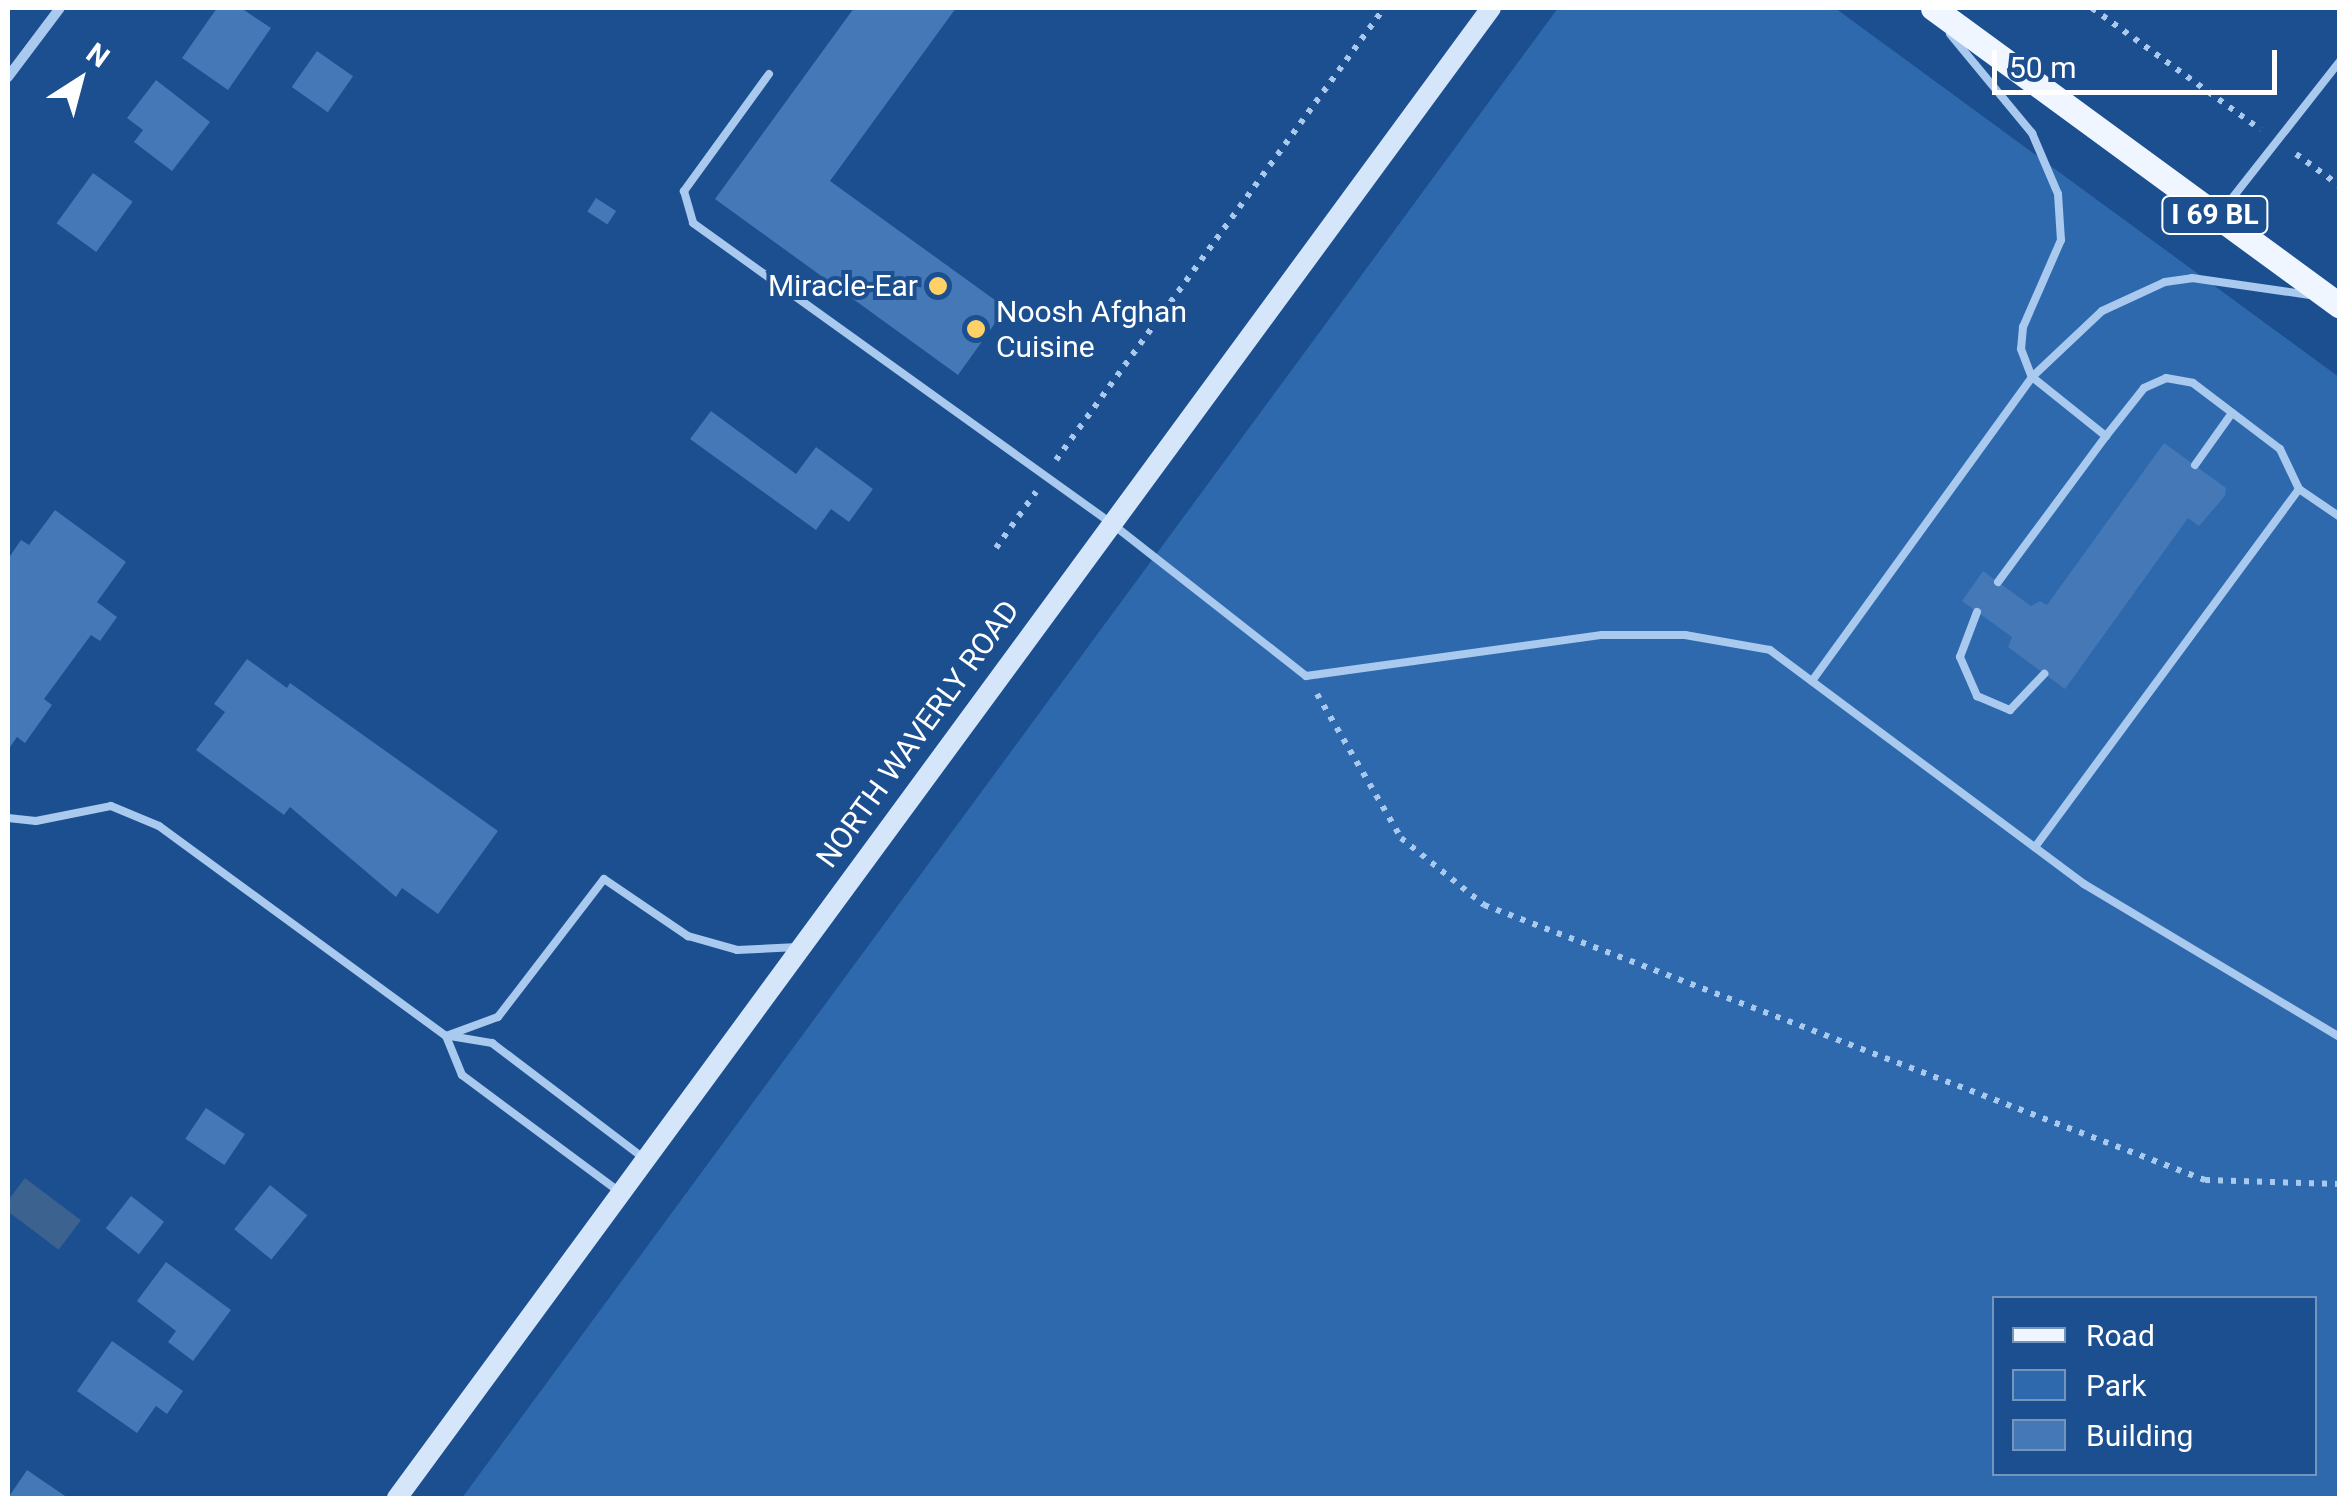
<!DOCTYPE html>
<style>
body{margin:0}
#map{position:relative;width:2347px;height:1506px;overflow:hidden;background:#1b4f8f;font-family:Roboto,sans-serif}
div>[style]{position:absolute}
.green>*{inset:0;background:#2e69ad}
.water>*{inset:0;background:#3c6290;transform-origin:0 0}
.building>*{inset:0;background:#4478b7;transform-origin:0 0}
.path>*{height:6px;margin-top:-3px;transform-origin:0;background:repeating-linear-gradient(90deg,#a9c9ee 0 5px,transparent 0 13px)}
.lane>*{height:8px;margin:-4px;padding:0 4px;transform-origin:4px;border-radius:4px;background:#a9c9ee}
.street>*{height:10px;margin:-5px;padding:0 5px;transform-origin:5px;border-radius:5px;background:#a9c9ee}
.secondary>*{height:20px;margin:-10px;padding:0 10px;transform-origin:10px;border-radius:10px;background:#d6e6fa}
.primary>*{height:25px;margin:-12.5px;padding:0 12.5px;transform-origin:12.5px;border-radius:12.5px;background:#f0f6ff}
.dots>*{width:28px;height:28px;translate:-50% -50%;box-sizing:border-box;border:5px solid #1b4f8f;border-radius:50%}
span{translate:-50% -50%;white-space:nowrap;text-align:center;line-height:1.15;-webkit-text-stroke:8px #1b4f8f;paint-order:stroke}
.shield-label span{padding:2px 8px;background:#1b4f8f;border:2px solid;border-radius:8px;-webkit-text-stroke-width:0}
.shield-label{font-size:28px;color:#fff;font-weight:700}
.poi-label{font-size:30px;color:#fff}
.right{translate:-100% -50%;text-align:right}
.left{translate:0 -50%;text-align:left}
.street-label{font-size:30px;color:#fff}
.frame{position:absolute;inset:0;border:10px solid #fff;pointer-events:none}
.legend{position:absolute;left:1992px;top:1296px;width:325px;height:180px;box-sizing:border-box;background:#1b4f8f;border:2px solid #7695bc;margin:0;padding:12px 18px;list-style:none;font-size:30px;color:#fff}
.legend li{display:flex;align-items:center;gap:20px;height:50px}
.legend b{width:50px;border:2px solid #7695bc}
.north{position:absolute;left:30px;top:30px;width:100px;height:100px;-webkit-text-stroke:8px #1b4f8f;paint-order:stroke;rotate:36deg;font-size:28px;font-weight:700;line-height:40px;text-align:center;color:#fff}
.north::after{content:'';display:block;margin:auto;width:35px;height:45px;background:#fff;clip-path:polygon(50% 0,100% 100%,50% 72%,0 100%)}
.scale{position:absolute;left:1992px;top:50px;width:285px;height:45px;box-sizing:border-box;border:5px solid #fff;border-top:0;padding-left:12px;font-size:30px;line-height:35px;white-space:nowrap;color:#fff;-webkit-text-stroke:8px #1b4f8f;paint-order:stroke}
</style>
<div id="map">
<div class="green">
<div style="clip-path:polygon(evenodd,1558px 8px,1835px 8px,2339px 377px,2339px 1498px,462px 1498px,1558px 8px,1994px 1298px,2314px 1298px,2314px 1474px,1994px 1474px,1994px 1298px)"></div>
</div>
<div class="water">
<div style="left:25px;top:1178px;width:70px;height:37px;rotate:37deg"></div>
</div>
<div class="building">
<div style="clip-path:polygon(217px 8px,241px 8px,271px 28px,228px 90px,182px 58px)"></div>
<div style="clip-path:polygon(854px 8px,956px 8px,830px 181px,1006px 308px,958px 375px,715px 199px)"></div>
<div style="left:317px;top:51px;width:44px;height:44px;rotate:35deg"></div>
<div style="clip-path:polygon(156px 80px,210px 122px,172px 171px,134px 142px,143px 130px,127px 118px)"></div>
<div style="left:93px;top:173px;width:49px;height:62px;rotate:36deg"></div>
<div style="left:596px;top:198px;width:24px;height:16px;rotate:33deg"></div>
<div style="clip-path:polygon(711px 411px,796px 474px,816px 447px,873px 489px,849px 522px,831px 509px,816px 530px,690px 439px)"></div>
<div style="clip-path:polygon(2164px 443px,2226px 488px,2225px 496px,2199px 526px,2188px 518px,2065px 689px,2008px 647px,2012px 637px,1962px 601px,1983px 571px,2031px 606px,2040px 601px,2047px 605px)"></div>
<div style="clip-path:polygon(55px 510px,126px 562px,97px 602px,117px 617px,100px 641px,91px 635px,44px 699px,52px 705px,25px 743px,17px 737px,8px 750px,8px 559px,21px 540px,29px 545px)"></div>
<div style="clip-path:polygon(247px 659px,287px 688px,290px 683px,498px 831px,438px 914px,402px 888px,396px 897px,290px 807px,284px 815px,196px 750px,225px 712px,214px 704px)"></div>
<div style="left:206px;top:1108px;width:47px;height:37px;rotate:34deg"></div>
<div style="left:270px;top:1185px;width:48px;height:57px;rotate:39deg"></div>
<div style="left:131px;top:1196px;width:42px;height:41px;rotate:38deg"></div>
<div style="clip-path:polygon(166px 1262px,231px 1310px,193px 1361px,168px 1342px,176px 1331px,137px 1301px)"></div>
<div style="clip-path:polygon(112px 1341px,183px 1391px,167px 1414px,156px 1406px,137px 1433px,77px 1391px)"></div>
<div style="clip-path:polygon(27px 1470px,68px 1498px,8px 1498px)"></div>
</div>
<div class="path">
<div style="left:2092px;top:8px;width:208px;rotate:35.8deg"></div>
<div style="left:2296px;top:154px;width:54px;rotate:36deg"></div>
<div style="left:1056px;top:460px;width:558px;rotate:-54.03deg"></div>
<div style="left:996px;top:548px;width:69px;rotate:-54.5deg"></div>
<div style="left:1317px;top:694px;width:167px;rotate:59.7deg"></div>
<div style="left:1401px;top:838px;width:107px;rotate:38.9deg"></div>
<div style="left:1484px;top:905px;width:772px;rotate:20.88deg"></div>
<div style="left:2205px;top:1180px;width:135px;rotate:1.7deg"></div>
</div>
<div class="lane">
<div style="left:1950px;top:34px;width:129px;rotate:50.4deg"></div>
<div style="left:2032px;top:133px;width:66px;rotate:66.9deg"></div>
<div style="left:2058px;top:194px;width:46px;rotate:86.3deg"></div>
<div style="left:2061px;top:240px;width:95px;rotate:113.6deg"></div>
<div style="left:2023px;top:327px;width:22px;rotate:95deg"></div>
<div style="left:2021px;top:349px;width:30px;rotate:69deg"></div>
<div style="left:2032px;top:377px;width:96px;rotate:-43.3deg"></div>
<div style="left:2102px;top:311px;width:69px;rotate:-24.7deg"></div>
<div style="left:2165px;top:282px;width:27px;rotate:-8deg"></div>
<div style="left:2192px;top:278px;width:119px;rotate:8.2deg"></div>
<div style="left:769px;top:74px;width:145px;rotate:126deg"></div>
<div style="left:684px;top:191px;width:33px;rotate:74deg"></div>
<div style="left:693px;top:223px;width:515px;rotate:35.67deg"></div>
<div style="left:1111px;top:523px;width:248px;rotate:38.1deg"></div>
<div style="left:1306px;top:676px;width:299px;rotate:-7.9deg"></div>
<div style="left:1602px;top:635px;width:83px"></div>
<div style="left:1685px;top:635px;width:86px;rotate:10deg"></div>
<div style="left:1770px;top:650px;width:392px;rotate:36.7deg"></div>
<div style="left:2084px;top:884px;width:298px;rotate:30.9deg"></div>
<div style="left:2222px;top:211px;width:191px;rotate:-51.8deg"></div>
<div style="left:2195px;top:465px;width:64px;rotate:-54.6deg"></div>
<div style="left:2299px;top:489px;width:50px;rotate:34.3deg"></div>
<div style="left:1998px;top:582px;width:182px;rotate:-53.5deg"></div>
<div style="left:1977px;top:612px;width:48px;rotate:110.7deg"></div>
<div style="left:1960px;top:657px;width:43px;rotate:66.4deg"></div>
<div style="left:1977px;top:696px;width:36px;rotate:23deg"></div>
<div style="left:2010px;top:710px;width:50px;rotate:-46.6deg"></div>
<div style="left:1812px;top:681px;width:375px;rotate:-54.1deg"></div>
<div style="left:2032px;top:377px;width:95px;rotate:38.6deg"></div>
<div style="left:2106px;top:436px;width:61px;rotate:-51.6deg"></div>
<div style="left:2144px;top:388px;width:24px;rotate:-24deg"></div>
<div style="left:2166px;top:378px;width:27px;rotate:10deg"></div>
<div style="left:2193px;top:383px;width:109px;rotate:37.2deg"></div>
<div style="left:2280px;top:449px;width:44px;rotate:64.6deg"></div>
<div style="left:2299px;top:489px;width:445px;rotate:126.4deg"></div>
<div style="left:8px;top:818px;width:28px;rotate:6deg"></div>
<div style="left:36px;top:821px;width:76px;rotate:-11.3deg"></div>
<div style="left:111px;top:806px;width:52px;rotate:22.6deg"></div>
<div style="left:159px;top:826px;width:356px;rotate:36.2deg"></div>
<div style="left:446px;top:1036px;width:55px;rotate:-20.1deg"></div>
<div style="left:498px;top:1017px;width:174px;rotate:-52.5deg"></div>
<div style="left:604px;top:879px;width:102px;rotate:34.2deg"></div>
<div style="left:688px;top:936px;width:51px;rotate:15.9deg"></div>
<div style="left:737px;top:950px;width:61px;rotate:-2.8deg"></div>
<div style="left:446px;top:1036px;width:42px;rotate:67.7deg"></div>
<div style="left:462px;top:1075px;width:198px;rotate:36.6deg"></div>
<div style="left:450px;top:1036px;width:43px;rotate:9.5deg"></div>
<div style="left:492px;top:1043px;width:188px;rotate:37.2deg"></div>
</div>
<div class="street">
<div style="left:8px;top:77px;width:86px;rotate:-53deg"></div>
</div>
<div class="secondary">
<div style="left:397px;top:1498px;width:1848px;rotate:-53.71deg"></div>
</div>
<div class="primary">
<div style="left:1933px;top:8px;width:504px;rotate:36.21deg"></div>
</div>
<div class="dots">
<div style="left:938px;top:286px;background:#ffd166"></div>
<div style="left:976px;top:329px;background:#ffd166"></div>
</div>
<div class="shield-label">
<span style="left:2215px;top:215px">I 69 BL</span>
</div>
<div class="poi-label">
<span class="right" style="left:918px;top:286px">Miracle-Ear</span>
<span class="left" style="left:996px;top:329px">Noosh Afghan<br>Cuisine</span>
</div>
<div class="street-label">
<span style="left:918px;top:734px;rotate:-54deg">NORTH WAVERLY ROAD</span>
</div>
<div class="frame"></div>
<ul class="legend">
<li><b style="height:12px;background:#f0f6ff"></b>Road</li>
<li><b style="height:28px;background:#2e69ad"></b>Park</li>
<li><b style="height:28px;background:#4478b7"></b>Building</li>
</ul>
<div class="north">N</div>
<div class="scale">50 m</div>
</div>
